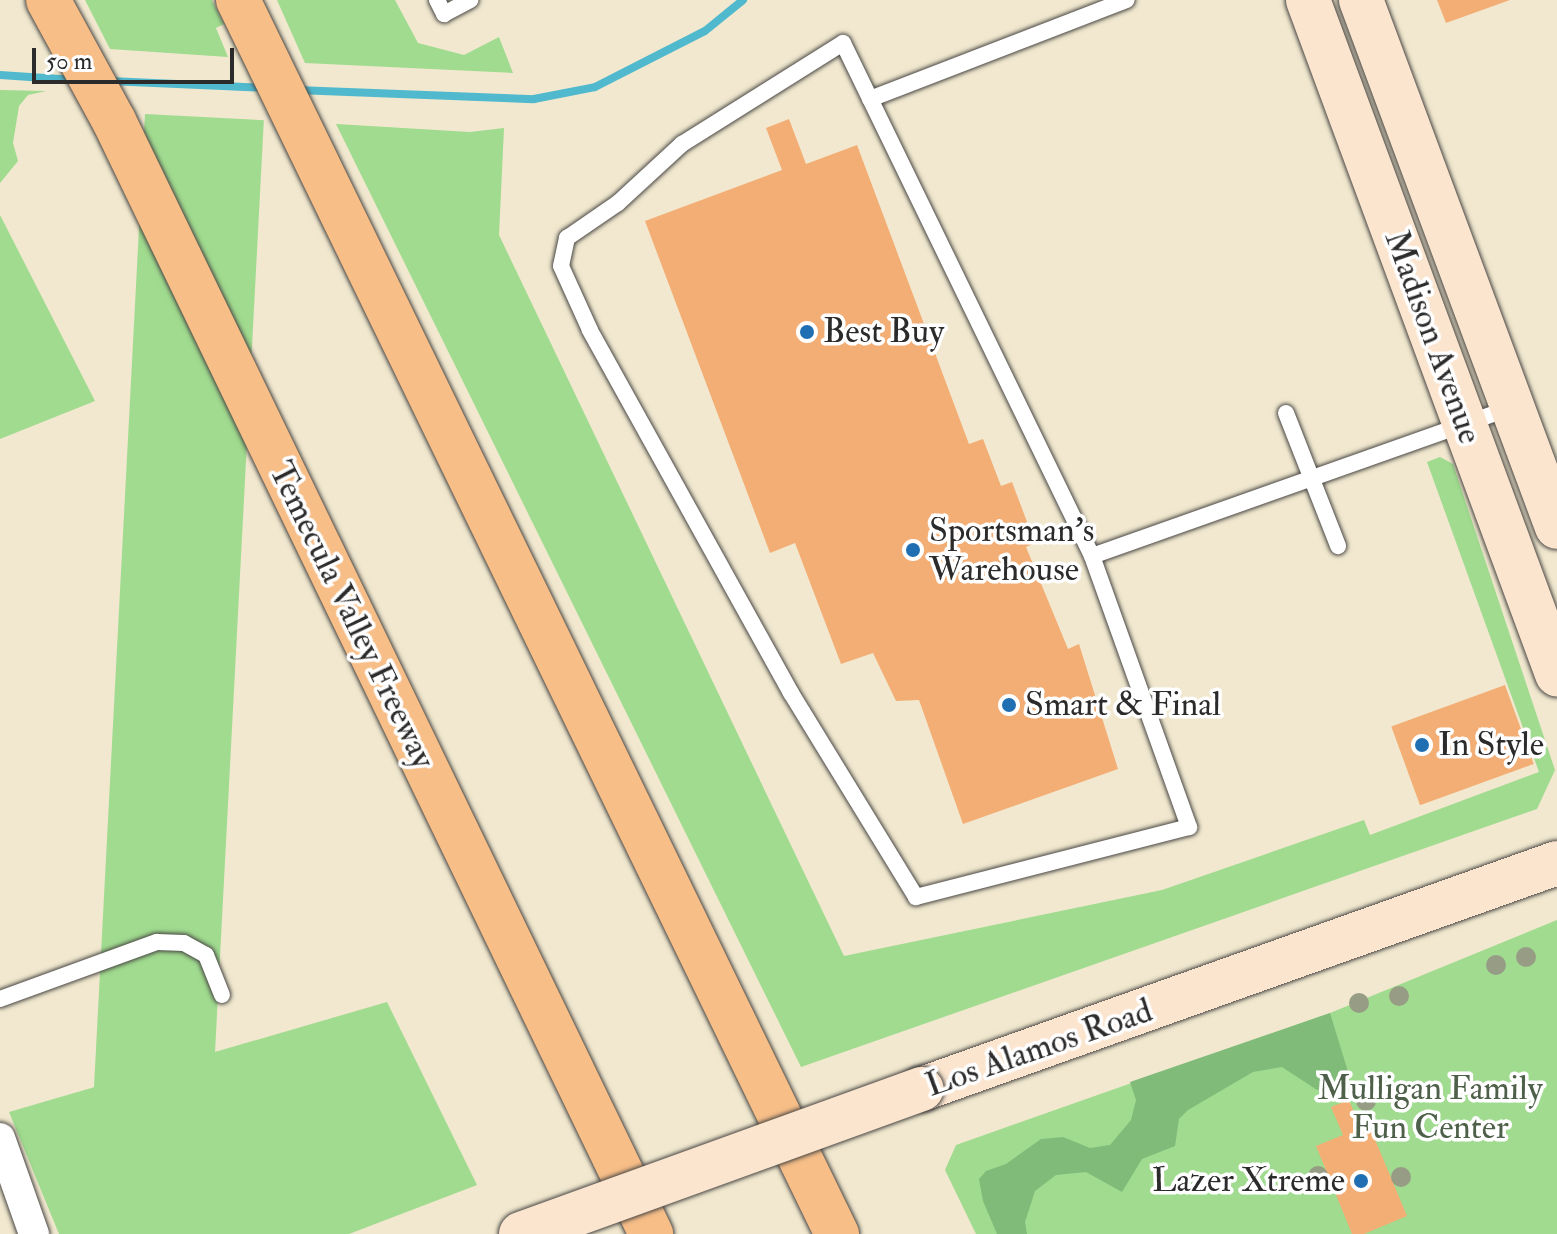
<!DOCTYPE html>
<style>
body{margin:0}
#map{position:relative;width:1557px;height:1234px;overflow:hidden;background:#f1e8cf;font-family:"IM FELL Double Pica",serif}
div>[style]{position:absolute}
.green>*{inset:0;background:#a0db8f;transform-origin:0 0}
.forest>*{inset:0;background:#80bb7a}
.stream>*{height:8px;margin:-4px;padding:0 4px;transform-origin:4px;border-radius:4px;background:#50b9cd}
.building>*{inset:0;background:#f3ae75;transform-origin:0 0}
.roads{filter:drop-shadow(0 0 2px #494744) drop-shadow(0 0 2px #494744)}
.lane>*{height:16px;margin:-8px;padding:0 8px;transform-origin:8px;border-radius:8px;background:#fff}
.street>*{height:30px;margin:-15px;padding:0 15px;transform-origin:15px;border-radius:15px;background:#fff}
.secondary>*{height:44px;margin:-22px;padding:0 22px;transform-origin:22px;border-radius:22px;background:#fce5cf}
.highway>*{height:44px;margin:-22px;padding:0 22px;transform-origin:22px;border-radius:22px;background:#f7be88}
.bridges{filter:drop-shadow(0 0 2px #494744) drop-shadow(0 0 2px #494744)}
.secondary-bridge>*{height:44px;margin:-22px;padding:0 22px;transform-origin:22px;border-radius:22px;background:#fce5cf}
.trees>*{width:20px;height:20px;margin:-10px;border-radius:50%;background:#979d85}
.dots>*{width:22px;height:22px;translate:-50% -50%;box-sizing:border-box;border:4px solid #fff;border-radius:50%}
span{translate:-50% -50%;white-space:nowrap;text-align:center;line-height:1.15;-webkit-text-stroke:7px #fff;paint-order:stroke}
.poi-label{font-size:34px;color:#2b2b2b}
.left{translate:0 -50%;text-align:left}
.right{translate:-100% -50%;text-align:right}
.street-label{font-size:34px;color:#2b2b2b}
.park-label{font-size:34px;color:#4e6049}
.scale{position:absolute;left:32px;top:48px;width:202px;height:36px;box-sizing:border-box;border:4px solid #2b2b2b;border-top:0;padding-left:10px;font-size:24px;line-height:28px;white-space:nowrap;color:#2b2b2b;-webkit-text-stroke:6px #fff;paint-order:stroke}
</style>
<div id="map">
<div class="green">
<div style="clip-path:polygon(85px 0,212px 0,224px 24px,216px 28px,228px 57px,110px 49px)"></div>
<div style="clip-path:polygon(277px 0,395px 0,418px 43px,464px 55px,499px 37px,513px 73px,305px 63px)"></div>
<div style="clip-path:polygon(0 90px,46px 91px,28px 95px,19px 106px,13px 143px,18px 161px,0 183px)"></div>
<div style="left:145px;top:114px;width:119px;height:1243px;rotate:3deg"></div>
<div style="clip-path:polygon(336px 124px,470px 132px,504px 128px,499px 235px,844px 956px,1162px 890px,1364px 820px,1370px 835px,1539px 772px,1427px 462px,1440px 457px,1453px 464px,1555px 770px,1537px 809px,801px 1067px)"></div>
<div style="clip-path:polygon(0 215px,95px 401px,0 439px)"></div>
<div style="clip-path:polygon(1557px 920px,1557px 1234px,976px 1234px,945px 1170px,956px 1145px,1330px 1013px)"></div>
<div style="clip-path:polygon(387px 1002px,477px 1185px,349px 1234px,59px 1234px,9px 1112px)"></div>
</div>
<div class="forest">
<div style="clip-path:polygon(1330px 1013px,1350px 1078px,1317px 1090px,1282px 1067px,1253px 1072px,1188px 1110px,1179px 1119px,1175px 1146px,1142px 1159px,1122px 1192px,1086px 1172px,1056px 1175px,1035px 1191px,1025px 1222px,1027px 1234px,997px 1234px,983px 1201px,979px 1179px,986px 1171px,1006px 1164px,1041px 1139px,1063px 1137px,1090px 1148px,1110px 1145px,1131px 1120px,1136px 1100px,1130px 1082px)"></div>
</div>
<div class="stream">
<div style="left:0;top:75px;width:75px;rotate:3.8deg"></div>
<div style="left:109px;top:81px;width:158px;rotate:2.5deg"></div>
<div style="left:296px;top:90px;width:238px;rotate:2.2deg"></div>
<div style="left:534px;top:99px;width:62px;rotate:-11.1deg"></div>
<div style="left:595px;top:87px;width:123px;rotate:-27deg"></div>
<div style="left:705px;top:31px;width:49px;rotate:-39.2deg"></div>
</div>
<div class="building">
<div style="clip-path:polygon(1437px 0,1510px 0,1446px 23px)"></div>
<div style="clip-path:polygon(789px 119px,806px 164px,857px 145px,969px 444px,983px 439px,1001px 486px,1012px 482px,1035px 543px,1026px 547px,1068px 649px,1079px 644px,1118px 769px,963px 824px,919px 700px,896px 701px,873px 653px,841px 664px,795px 543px,770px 553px,645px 221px,782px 170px,766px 128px)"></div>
<div style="left:1505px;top:685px;width:84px;height:121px;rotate:70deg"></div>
<div style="clip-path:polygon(1349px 1100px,1361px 1129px,1369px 1125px,1407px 1216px,1364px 1234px,1352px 1234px,1316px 1146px,1343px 1135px,1331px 1107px)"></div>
</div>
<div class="roads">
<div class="lane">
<div style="left:437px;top:0;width:16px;rotate:63deg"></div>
<div style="left:444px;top:14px;width:30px;rotate:-28deg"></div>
<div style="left:843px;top:43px;width:570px;rotate:64.11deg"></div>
<div style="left:1092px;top:556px;width:288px;rotate:70.3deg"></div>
<div style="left:1189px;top:827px;width:282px;rotate:165.6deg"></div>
<div style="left:916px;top:897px;width:239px;rotate:-121.5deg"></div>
<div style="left:791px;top:693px;width:415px;rotate:-119deg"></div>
<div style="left:590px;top:330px;width:70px;rotate:-114.4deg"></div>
<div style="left:561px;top:266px;width:29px;rotate:-78deg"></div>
<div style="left:567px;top:238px;width:62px;rotate:-34.5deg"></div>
<div style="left:618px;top:203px;width:87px;rotate:-42.7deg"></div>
<div style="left:682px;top:144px;width:190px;rotate:-32.1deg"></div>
<div style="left:870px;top:99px;width:275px;rotate:-21.1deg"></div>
<div style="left:1286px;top:413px;width:143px;rotate:68.6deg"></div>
<div style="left:1092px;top:556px;width:442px;rotate:-19.5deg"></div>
<div style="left:0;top:999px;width:167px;rotate:-20deg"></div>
<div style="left:157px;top:942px;width:27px;rotate:2deg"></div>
<div style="left:184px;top:943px;width:25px;rotate:29deg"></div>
<div style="left:206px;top:955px;width:43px;rotate:68.2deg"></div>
</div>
<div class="street">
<div style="left:0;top:1138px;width:102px;rotate:70.5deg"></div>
</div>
<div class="secondary">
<div style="left:1308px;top:0;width:719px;rotate:69.72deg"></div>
<div style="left:1361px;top:0;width:562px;rotate:69.6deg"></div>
<div style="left:922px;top:1089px;width:674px;rotate:-19.59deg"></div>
</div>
<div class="highway">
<div style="left:48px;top:0;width:138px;rotate:61.4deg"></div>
<div style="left:114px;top:121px;width:1236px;rotate:64.24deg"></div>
<div style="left:238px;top:0;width:1372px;rotate:64.11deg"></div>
</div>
</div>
<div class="bridges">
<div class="secondary-bridge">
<div style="left:521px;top:1234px;width:426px;rotate:-19.9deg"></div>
</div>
</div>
<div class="trees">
<div style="left:1526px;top:957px"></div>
<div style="left:1496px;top:965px"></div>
<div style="left:1399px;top:996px"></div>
<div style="left:1359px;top:1003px"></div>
<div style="left:1366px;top:1101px"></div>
<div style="left:1318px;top:1176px"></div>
<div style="left:1401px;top:1177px"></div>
</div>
<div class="dots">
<div style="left:807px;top:332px;background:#1f6fb2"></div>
<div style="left:913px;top:550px;background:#1f6fb2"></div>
<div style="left:1009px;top:705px;background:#1f6fb2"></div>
<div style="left:1422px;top:745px;background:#1f6fb2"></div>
<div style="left:1361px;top:1181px;background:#1f6fb2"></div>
</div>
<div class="poi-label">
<span class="left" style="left:823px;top:332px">Best Buy</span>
<span class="left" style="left:929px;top:550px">Sportsman's<br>Warehouse</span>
<span class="left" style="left:1025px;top:705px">Smart &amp; Final</span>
<span class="left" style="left:1438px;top:745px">In Style</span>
<span class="right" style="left:1345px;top:1181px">Lazer Xtreme</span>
</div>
<div class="street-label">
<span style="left:1433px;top:337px;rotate:70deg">Madison Avenue</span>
<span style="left:352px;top:615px;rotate:64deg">Temecula Valley Freeway</span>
<span style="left:1039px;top:1048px;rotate:-19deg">Los Alamos Road</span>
</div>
<div class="park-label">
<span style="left:1430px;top:1108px">Mulligan Family<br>Fun Center</span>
</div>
<div class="scale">50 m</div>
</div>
